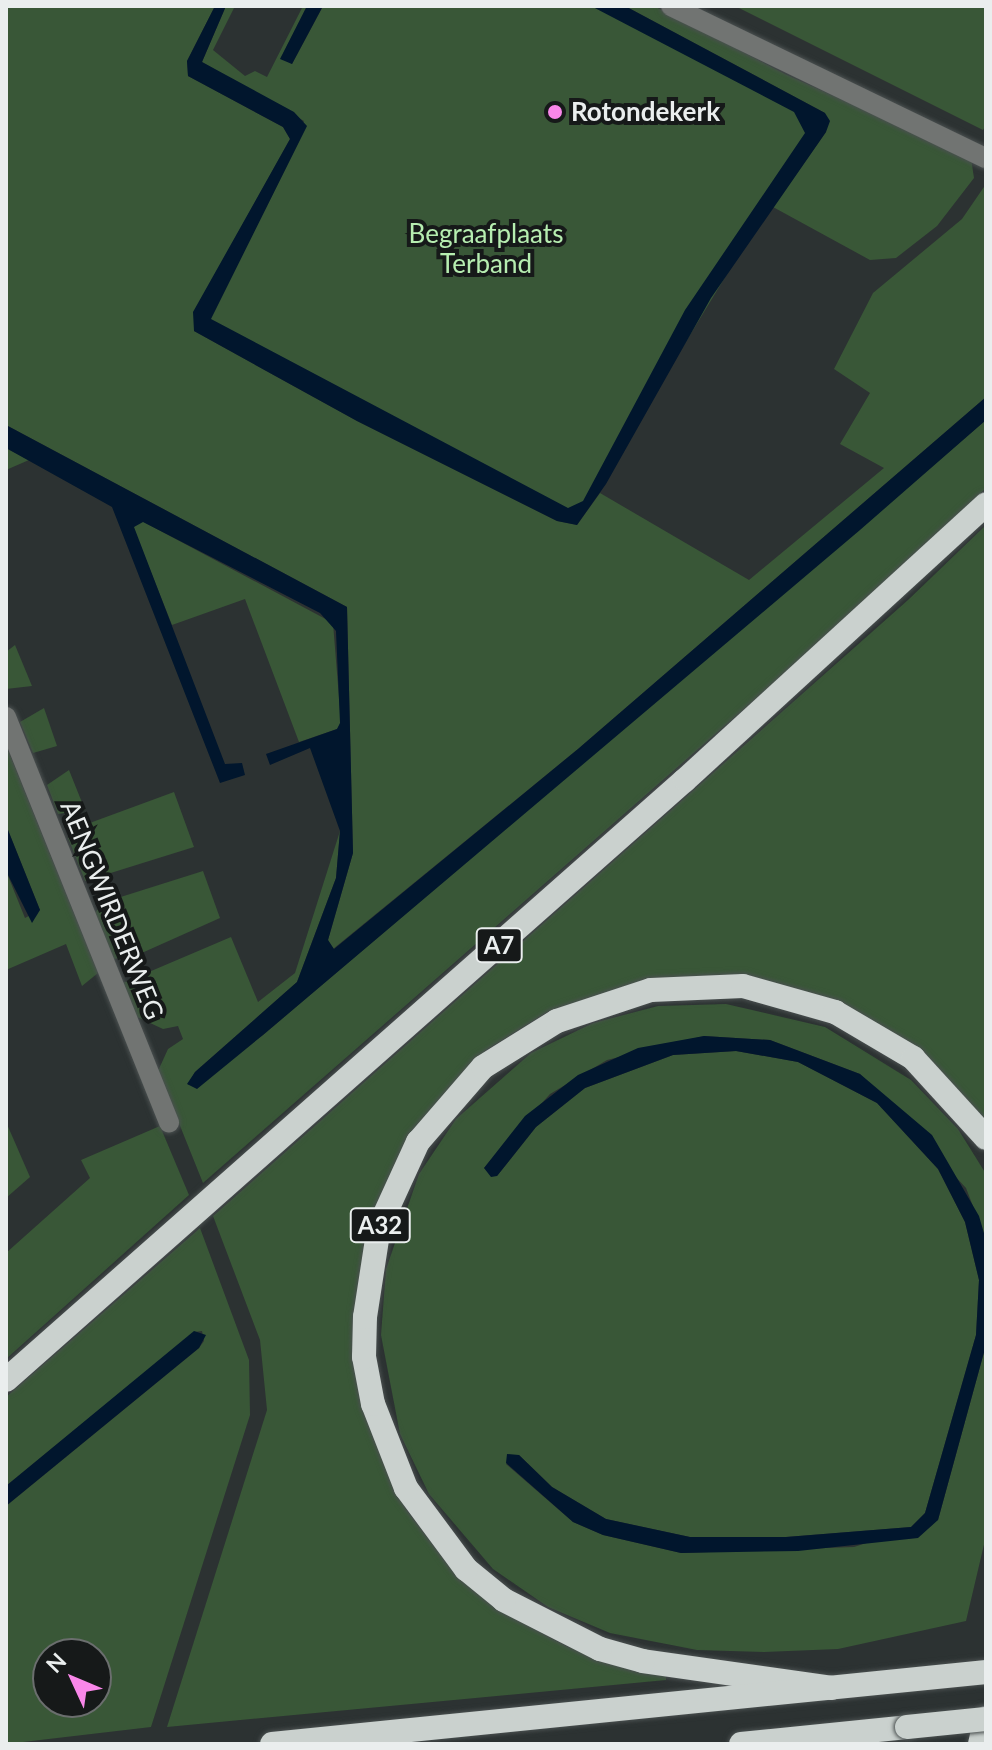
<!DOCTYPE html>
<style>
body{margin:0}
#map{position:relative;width:992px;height:1750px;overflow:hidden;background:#2c3232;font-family:Lato,sans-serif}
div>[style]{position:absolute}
.green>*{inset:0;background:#395737}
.water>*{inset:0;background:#01162d}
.roads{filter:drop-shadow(0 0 2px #4a5050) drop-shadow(0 0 2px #4a5050)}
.minor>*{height:20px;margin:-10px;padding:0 10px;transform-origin:10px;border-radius:10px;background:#717472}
.highway>*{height:24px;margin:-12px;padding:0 12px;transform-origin:12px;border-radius:12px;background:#cad1ce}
.bridges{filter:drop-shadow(0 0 2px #4a5050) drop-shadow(0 0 2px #4a5050)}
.highway-bridge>*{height:24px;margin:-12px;padding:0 12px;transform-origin:12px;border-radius:12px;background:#cad1ce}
.dots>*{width:22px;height:22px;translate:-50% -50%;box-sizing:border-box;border:4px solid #161919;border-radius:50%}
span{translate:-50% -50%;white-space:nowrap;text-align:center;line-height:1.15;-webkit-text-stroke:8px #161919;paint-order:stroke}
.shield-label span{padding:2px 6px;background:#161919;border:2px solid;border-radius:6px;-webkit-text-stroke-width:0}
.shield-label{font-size:24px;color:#eaeeee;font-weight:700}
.poi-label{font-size:26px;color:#eaeeee;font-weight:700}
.left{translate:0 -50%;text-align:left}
.park-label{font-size:26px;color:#b6edb0}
.street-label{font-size:26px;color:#eaeeee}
.frame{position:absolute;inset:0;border:8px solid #eaeeee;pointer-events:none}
.north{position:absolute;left:32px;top:1638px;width:80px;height:80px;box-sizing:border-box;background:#161919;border:2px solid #6b6e6e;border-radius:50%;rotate:314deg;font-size:22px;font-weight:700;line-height:32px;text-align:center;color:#eaeeee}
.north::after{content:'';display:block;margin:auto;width:28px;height:36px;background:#f987e9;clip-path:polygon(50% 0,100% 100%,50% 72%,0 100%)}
</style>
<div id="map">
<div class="green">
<i style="clip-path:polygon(6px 6px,215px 6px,187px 61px,188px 76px,283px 127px,290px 139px,194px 312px,194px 331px,357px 421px,557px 521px,577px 525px,600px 493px,749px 580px,884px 468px,840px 444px,870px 393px,834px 369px,873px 293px,962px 219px,986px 184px,986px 397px,578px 749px,333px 949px,328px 940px,353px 853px,347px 607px,6px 425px)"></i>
<i style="clip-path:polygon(226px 6px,235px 6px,213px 50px,245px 76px,255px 71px,267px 77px,303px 6px,307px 6px,281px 58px,292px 64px,323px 6px,608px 6px,821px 119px,596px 490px,571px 518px,198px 324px,304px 121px,202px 62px)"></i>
<i style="clip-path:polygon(625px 6px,654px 6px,785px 74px,971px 158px,974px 178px,937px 226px,896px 258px,870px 260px,773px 207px,826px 132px,825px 113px)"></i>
<i style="clip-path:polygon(735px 6px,986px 6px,986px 125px,983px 130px)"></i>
<i style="clip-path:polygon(986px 420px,986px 488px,890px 581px,203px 1183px,158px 1071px,168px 1049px,183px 1039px,178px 1026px,163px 1029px,135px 1016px,123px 983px,231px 937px,258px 1002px,295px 973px,340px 831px,336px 878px,297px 982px,195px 1072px,188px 1085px,263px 1035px)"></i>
<i style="clip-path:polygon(6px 448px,29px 460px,6px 470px)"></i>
<i style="clip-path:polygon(142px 521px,333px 623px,341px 723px,337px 729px,299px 742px,245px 599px,172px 625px,133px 527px)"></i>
<i style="clip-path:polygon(986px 525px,986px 1120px,929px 1058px,835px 1001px,728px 976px,654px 979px,549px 1011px,486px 1050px,413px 1130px,367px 1229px,353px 1336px,363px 1408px,405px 1508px,449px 1566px,504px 1613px,568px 1647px,666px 1675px,666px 1680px,167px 1727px,267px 1410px,260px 1340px,213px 1216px,908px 600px)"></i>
<i style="clip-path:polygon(15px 645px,32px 686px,6px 689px,6px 652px)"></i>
<i style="clip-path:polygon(44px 708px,57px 746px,33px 753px,20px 722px)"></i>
<i style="clip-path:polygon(6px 745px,98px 973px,82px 986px,66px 944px,6px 970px,6px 871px,25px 918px,40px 910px,6px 825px)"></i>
<i style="clip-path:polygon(69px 770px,85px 810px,58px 814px,47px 785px)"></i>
<i style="clip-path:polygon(174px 792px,194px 847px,85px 881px,68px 838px,87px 824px)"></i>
<i style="clip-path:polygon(203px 871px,220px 918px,135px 956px,113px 959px,95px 912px,108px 901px)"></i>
<i style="clip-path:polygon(726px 1004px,825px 1027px,911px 1080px,958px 1129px,986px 1174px,986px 1240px,966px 1188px,860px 1074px,770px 1040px,704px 1036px,607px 1060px,550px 1094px,484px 1168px,497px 1176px,536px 1127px,585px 1088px,673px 1055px,736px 1051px,798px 1062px,877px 1103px,938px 1169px,965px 1222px,979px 1280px,976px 1335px,925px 1513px,911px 1527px,786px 1537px,690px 1537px,606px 1519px,552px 1487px,519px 1455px,506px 1464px,573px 1522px,603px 1535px,681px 1553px,854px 1547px,938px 1520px,986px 1345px,986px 1536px,966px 1621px,838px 1649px,764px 1652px,697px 1650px,610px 1633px,548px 1607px,493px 1569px,429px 1494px,400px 1434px,381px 1335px,386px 1269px,419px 1174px,456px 1119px,531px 1053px,593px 1023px,658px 1006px)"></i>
<i style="clip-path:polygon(6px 1122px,30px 1177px,6px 1198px)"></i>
<i style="clip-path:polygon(160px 1126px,189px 1195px,6px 1359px,6px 1253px,90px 1178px,81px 1160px)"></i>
<i style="clip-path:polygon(evenodd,200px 1228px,249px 1360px,250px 1415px,151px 1727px,6px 1744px,6px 1506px,199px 1348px,204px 1341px,202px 1331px,194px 1332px,6px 1486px,6px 1397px,200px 1228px,48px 1654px,96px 1654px,96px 1702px,48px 1702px,48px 1654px)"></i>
</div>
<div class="water">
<i style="clip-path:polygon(215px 6px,226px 6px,202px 62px,294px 112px,307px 126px,211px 319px,568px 508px,583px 501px,685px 310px,805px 133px,794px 112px,591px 6px,625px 6px,825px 113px,830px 121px,826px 132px,711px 298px,606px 484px,577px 525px,557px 521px,357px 421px,194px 331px,193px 312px,290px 139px,283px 127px,188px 76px,187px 61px)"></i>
<i style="clip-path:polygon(307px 6px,323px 6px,292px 64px,280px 59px)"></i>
<i style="clip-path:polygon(986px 397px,986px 420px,860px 530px,263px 1035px,197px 1089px,187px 1084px,195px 1072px,297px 982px,336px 878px,340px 831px,310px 748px,270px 765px,266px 754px,337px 729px,340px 723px,336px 631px,320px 613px,143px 522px,134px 527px,225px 764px,242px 763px,245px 775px,220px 783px,112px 507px,6px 448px,6px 425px,347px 607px,353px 853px,328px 940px,334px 949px,578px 749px)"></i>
<i style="clip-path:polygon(6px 825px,40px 910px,32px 923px,6px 871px)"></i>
<i style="clip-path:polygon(704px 1036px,770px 1040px,860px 1074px,932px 1135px,979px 1216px,986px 1240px,986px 1345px,938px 1520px,918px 1538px,798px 1551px,681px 1553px,603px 1535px,573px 1522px,506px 1463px,507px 1454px,519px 1455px,552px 1487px,606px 1519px,690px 1537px,786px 1537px,911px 1527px,925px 1513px,976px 1335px,979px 1280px,965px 1222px,938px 1169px,877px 1103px,798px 1062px,736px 1051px,673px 1055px,585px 1088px,536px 1127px,497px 1176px,491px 1177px,484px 1168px,525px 1116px,578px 1075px,638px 1048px)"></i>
<i style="clip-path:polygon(194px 1331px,206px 1335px,199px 1348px,6px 1506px,6px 1486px)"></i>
</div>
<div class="roads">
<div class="minor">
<i style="left:671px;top:6px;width:350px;rotate:25.8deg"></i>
<i style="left:6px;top:717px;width:437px;rotate:68.1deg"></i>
</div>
<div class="highway">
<i style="left:6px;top:1380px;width:906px;rotate:-41.47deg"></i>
<i style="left:685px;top:780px;width:408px;rotate:-42.5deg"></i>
<i style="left:832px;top:1688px;width:191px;rotate:-171.9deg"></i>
<i style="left:643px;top:1661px;width:45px;rotate:-164.4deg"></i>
<i style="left:600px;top:1649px;width:108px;rotate:-153deg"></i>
<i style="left:504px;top:1600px;width:49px;rotate:-140.8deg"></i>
<i style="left:466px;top:1569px;width:101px;rotate:-126.5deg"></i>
<i style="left:406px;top:1488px;width:90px;rotate:-111.4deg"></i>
<i style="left:373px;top:1404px;width:48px;rotate:-100.8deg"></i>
<i style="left:364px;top:1357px;width:40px;rotate:-88.6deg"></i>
<i style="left:365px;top:1317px;width:91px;rotate:-81.2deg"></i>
<i style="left:379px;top:1227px;width:94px;rotate:-65.4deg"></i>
<i style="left:418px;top:1142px;width:99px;rotate:-49.1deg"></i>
<i style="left:483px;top:1067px;width:87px;rotate:-31.9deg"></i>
<i style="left:557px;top:1021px;width:99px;rotate:-18.3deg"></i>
<i style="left:651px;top:990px;width:92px;rotate:-2.5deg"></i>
<i style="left:743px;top:986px;width:96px;rotate:15.8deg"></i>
<i style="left:835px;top:1012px;width:91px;rotate:30.5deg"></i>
<i style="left:913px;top:1058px;width:108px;rotate:47.6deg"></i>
<i style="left:272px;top:1744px;width:718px;rotate:-5.76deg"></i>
<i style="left:741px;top:1744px;width:167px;rotate:-5.8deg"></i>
<i style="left:980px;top:1744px;width:27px;rotate:-77deg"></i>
</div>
</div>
<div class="bridges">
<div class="highway-bridge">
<i style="left:907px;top:1727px;width:79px;rotate:-5.8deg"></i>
</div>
</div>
<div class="dots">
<i style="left:555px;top:112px;background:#f987e9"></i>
</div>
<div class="shield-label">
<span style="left:499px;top:945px">A7</span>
<span style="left:380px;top:1225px">A32</span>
</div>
<div class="poi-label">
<span class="left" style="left:571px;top:112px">Rotondekerk</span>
</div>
<div class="park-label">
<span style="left:486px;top:249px">Begraafplaats<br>Terband</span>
</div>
<div class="street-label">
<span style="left:112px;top:910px;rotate:68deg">AENGWIRDERWEG</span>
</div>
<div class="frame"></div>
<div class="north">N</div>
</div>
